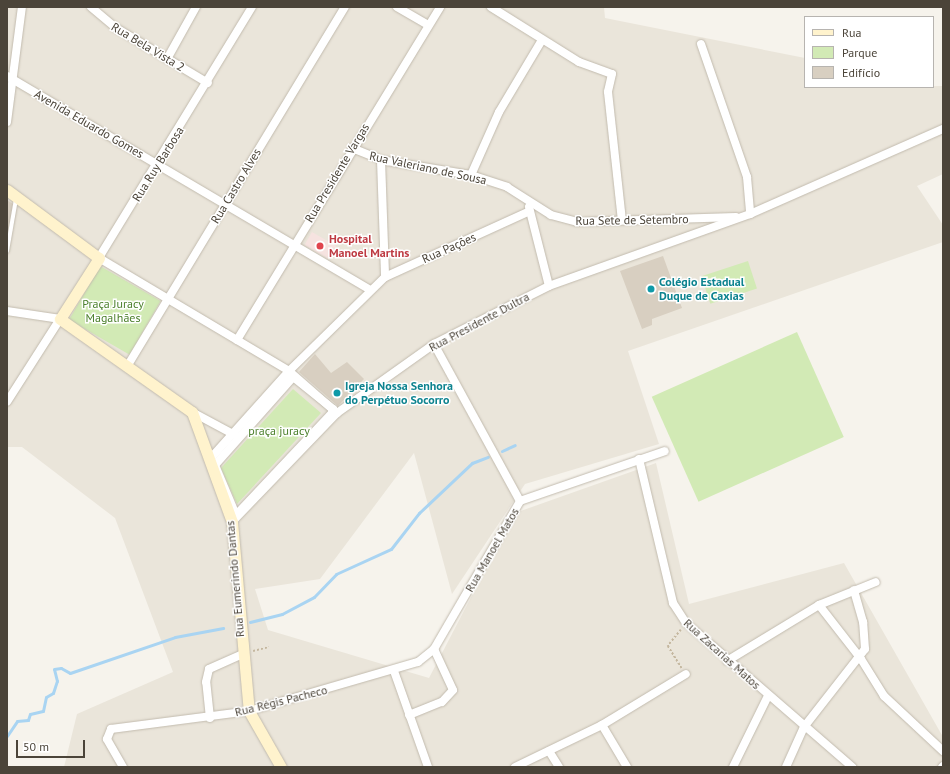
<!DOCTYPE html>
<meta charset="utf-8">
<style>
body{margin:0}
#map{position:relative;width:950px;height:774px;overflow:hidden;background:#f6f3ec;font-family:"PT Sans",sans-serif}
div>[style]{position:absolute}
.residential>*{inset:0;background:#eae5da}
.medical>*{inset:0;background:#f6e3e0;transform-origin:0 0}
.green>*{inset:0;background:#d2eab5;transform-origin:0 0}
.stream>*{height:3px;margin:-1.5px;padding:0 1.5px;transform-origin:1.5px;border-radius:1.5px;background:#a9d4f2}
.building>*{inset:0;background:#d8cfc1}
.path>*{height:1.5px;margin-top:-0.75px;transform-origin:0;background:repeating-linear-gradient(90deg,#c4b79f 0 2px,transparent 0 4px)}
.roads{filter:drop-shadow(0 0 1px #c2bbae) drop-shadow(0 0 1px #c2bbae)}
.lane>*{height:4px;margin:-2px;padding:0 2px;transform-origin:2px;border-radius:2px;background:#fff}
.street>*{height:8px;margin:-4px;padding:0 4px;transform-origin:4px;border-radius:4px;background:#fff}
.secondary>*{height:11px;margin:-5.5px;padding:0 5.5px;transform-origin:5.5px;border-radius:5.5px;background:#fff3cd}
.dots>*{width:11px;height:11px;translate:-50% -50%;box-sizing:border-box;border:2px solid #fff;border-radius:50%}
span{translate:-50% -50%;white-space:nowrap;text-align:center;line-height:1.15;-webkit-text-stroke:3px #fff;paint-order:stroke}
.street-label{font-size:12px;color:#4b4439}
.health-label{font-size:12px;color:#be3a42;font-weight:700}
.left{translate:0 -50%;text-align:left}
.culture-label{font-size:12px;color:#0d838f;font-weight:700}
.park-label{font-size:12px;color:#4a7f2a}
.frame{position:absolute;inset:0;border:8px solid #4b4439;pointer-events:none}
.legend{position:absolute;left:804px;top:16px;width:130px;height:72px;box-sizing:border-box;background:#fff;border:1px solid #b7b4b0;margin:0;padding:5px 7px;list-style:none;font-size:12px;color:#4b4439}
.legend li{display:flex;align-items:center;gap:8px;height:20px}
.legend b{width:20px;border:1px solid #b7b4b0}
.scale{position:absolute;left:16px;top:740px;width:69px;height:18px;box-sizing:border-box;border:2px solid #4b4439;border-top:0;padding-left:5px;font-size:12px;line-height:14px;white-space:nowrap;color:#4b4439;-webkit-text-stroke:3px #fff;paint-order:stroke}
</style>
<div id="map">
<div class="residential">
<i style="clip-path:polygon(7px 7px,604px 7px,605px 18px,805px 58px,805px 87px,943px 86px,943px 174px,917px 186px,943px 225px,943px 242px,628px 351px,659px 444px,525px 484px,452px 594px,414px 453px,320px 579px,255px 589px,268px 630px,429px 678px,515px 513px,656px 463px,689px 604px,844px 563px,943px 737px,943px 767px,64px 767px,77px 714px,173px 672px,115px 518px,22px 447px,7px 447px)"></i>
</div>
<div class="medical">
<i style="left:312px;top:232px;width:28px;height:15px;rotate:30deg"></i>
</div>
<div class="green">
<i style="left:748px;top:261px;width:29px;height:49px;rotate:72deg"></i>
<i style="left:100px;top:266px;width:70px;height:62px;rotate:30deg"></i>
<i style="left:797px;top:332px;width:115px;height:159px;rotate:66deg"></i>
<i style="clip-path:polygon(293px 389px,321px 413px,237px 504px,221px 468px)"></i>
</div>
<div class="stream">
<i style="left:502px;top:451px;width:14px;rotate:-25deg"></i>
<i style="left:250px;top:622px;width:33px;rotate:-14deg"></i>
<i style="left:282px;top:614px;width:36px;rotate:-28deg"></i>
<i style="left:314px;top:597px;width:32px;rotate:-46deg"></i>
<i style="left:336px;top:574px;width:60px;rotate:-24.4deg"></i>
<i style="left:391px;top:549px;width:46px;rotate:-52.1deg"></i>
<i style="left:419px;top:513px;width:73px;rotate:-43.3deg"></i>
<i style="left:472px;top:463px;width:17px;rotate:-21deg"></i>
<i style="left:7px;top:736px;width:18px;rotate:-56deg"></i>
<i style="left:17px;top:721px;width:11px;rotate:-5deg"></i>
<i style="left:28px;top:720px;width:6px;rotate:-72deg"></i>
<i style="left:30px;top:714px;width:13px;rotate:-13deg"></i>
<i style="left:43px;top:711px;width:14px;rotate:-78deg"></i>
<i style="left:46px;top:697px;width:8px;rotate:-30deg"></i>
<i style="left:53px;top:693px;width:13px;rotate:-72deg"></i>
<i style="left:57px;top:681px;width:12px;rotate:-104deg"></i>
<i style="left:54px;top:669px;width:7px;rotate:-8deg"></i>
<i style="left:61px;top:668px;width:10px;rotate:29deg"></i>
<i style="left:70px;top:673px;width:111px;rotate:-18.9deg"></i>
<i style="left:175px;top:637px;width:49px;rotate:-10.6deg"></i>
</div>
<div class="building">
<i style="clip-path:polygon(7px 200px,13px 204px,8px 233px,7px 233px)"></i>
<i style="clip-path:polygon(663px 256px,682px 308px,652px 319px,652px 325px,642px 329px,620px 271px)"></i>
<i style="clip-path:polygon(315px 354px,331px 373px,347px 362px,364px 379px,338px 406px,299px 372px)"></i>
</div>
<div class="path">
<i style="left:681px;top:630px;width:21px;rotate:129deg"></i>
<i style="left:668px;top:646px;width:26px;rotate:58deg"></i>
<i style="left:253px;top:651px;width:16px;rotate:-14deg"></i>
</div>
<div class="roads">
<div class="lane">
<i style="left:7px;top:251px;width:53px;rotate:-80.2deg"></i>
</div>
<div class="street">
<i style="left:91px;top:7px;width:33px;rotate:40deg"></i>
<i style="left:116px;top:28px;width:107px;rotate:30.9deg"></i>
<i style="left:252px;top:7px;width:294px;rotate:121.4deg"></i>
<i style="left:99px;top:258px;width:221px;rotate:30.7deg"></i>
<i style="left:289px;top:371px;width:64px;rotate:41.2deg"></i>
<i style="left:397px;top:7px;width:36px;rotate:30deg"></i>
<i style="left:491px;top:7px;width:104px;rotate:32deg"></i>
<i style="left:579px;top:62px;width:35px;rotate:20deg"></i>
<i style="left:612px;top:74px;width:18px;rotate:103deg"></i>
<i style="left:608px;top:92px;width:129px;rotate:83.8deg"></i>
<i style="left:701px;top:44px;width:141px;rotate:70.9deg"></i>
<i style="left:747px;top:177px;width:37px;rotate:85deg"></i>
<i style="left:167px;top:59px;width:60px;rotate:-60.9deg"></i>
<i style="left:7px;top:76px;width:421px;rotate:30.5deg"></i>
<i style="left:7px;top:122px;width:116px;rotate:-82.6deg"></i>
<i style="left:352px;top:148px;width:31px;rotate:22deg"></i>
<i style="left:381px;top:160px;width:91px;rotate:9.5deg"></i>
<i style="left:471px;top:175px;width:38px;rotate:18deg"></i>
<i style="left:507px;top:187px;width:52px;rotate:32.5deg"></i>
<i style="left:551px;top:215px;width:27px;rotate:15deg"></i>
<i style="left:577px;top:222px;width:159px;rotate:-1.8deg"></i>
<i style="left:381px;top:160px;width:117px;rotate:88deg"></i>
<i style="left:471px;top:175px;width:69px;rotate:-66deg"></i>
<i style="left:499px;top:112px;width:84px;rotate:-59.2deg"></i>
<i style="left:529px;top:207px;width:81px;rotate:75.8deg"></i>
<i style="left:7px;top:311px;width:54px;rotate:8.6deg"></i>
<i style="left:60px;top:319px;width:98px;rotate:122.6deg"></i>
<i style="left:237px;top:340px;width:390px;rotate:-58.6deg"></i>
<i style="left:434px;top:344px;width:179px;rotate:61.3deg"></i>
<i style="left:128px;top:365px;width:419px;rotate:-58.8deg"></i>
<i style="left:293px;top:377px;width:51px;rotate:38.7deg"></i>
<i style="left:333px;top:409px;width:4px;rotate:104deg"></i>
<i style="left:332px;top:413px;width:140px;rotate:133.3deg"></i>
<i style="left:236px;top:515px;width:54px;rotate:-112.8deg"></i>
<i style="left:215px;top:465px;width:118px;rotate:-48.4deg"></i>
<i style="left:192px;top:412px;width:47px;rotate:28.2deg"></i>
<i style="left:210px;top:459px;width:118px;rotate:-48.1deg"></i>
<i style="left:289px;top:371px;width:134px;rotate:-44.4deg"></i>
<i style="left:385px;top:277px;width:159px;rotate:-24.5deg"></i>
<i style="left:639px;top:459px;width:148px;rotate:76.7deg"></i>
<i style="left:673px;top:603px;width:24px;rotate:57deg"></i>
<i style="left:686px;top:623px;width:220px;rotate:40.9deg"></i>
<i style="left:232px;top:522px;width:151px;rotate:-46.1deg"></i>
<i style="left:337px;top:413px;width:119px;rotate:-35.4deg"></i>
<i style="left:434px;top:344px;width:129px;rotate:-26.8deg"></i>
<i style="left:549px;top:286px;width:214px;rotate:-19.7deg"></i>
<i style="left:750px;top:214px;width:211px;rotate:-23.8deg"></i>
<i style="left:819px;top:605px;width:68px;rotate:52.1deg"></i>
<i style="left:861px;top:659px;width:44px;rotate:58.1deg"></i>
<i style="left:884px;top:696px;width:81px;rotate:43deg"></i>
<i style="left:727px;top:661px;width:108px;rotate:-31.3deg"></i>
<i style="left:819px;top:605px;width:61px;rotate:-22deg"></i>
<i style="left:394px;top:671px;width:102px;rotate:70.5deg"></i>
<i style="left:409px;top:715px;width:35px;rotate:-22deg"></i>
<i style="left:442px;top:702px;width:16px;rotate:-47deg"></i>
<i style="left:453px;top:690px;width:45px;rotate:-114.9deg"></i>
<i style="left:210px;top:718px;width:36px;rotate:-96deg"></i>
<i style="left:206px;top:682px;width:13px;rotate:-77deg"></i>
<i style="left:209px;top:669px;width:36px;rotate:-24deg"></i>
<i style="left:602px;top:725px;width:49px;rotate:59.2deg"></i>
<i style="left:549px;top:751px;width:19px;rotate:58deg"></i>
<i style="left:123px;top:767px;width:32px;rotate:-120deg"></i>
<i style="left:107px;top:739px;width:11px;rotate:-68deg"></i>
<i style="left:111px;top:729px;width:139px;rotate:-7.4deg"></i>
<i style="left:249px;top:711px;width:176px;rotate:-16.2deg"></i>
<i style="left:418px;top:662px;width:21px;rotate:-39deg"></i>
<i style="left:434px;top:649px;width:171px;rotate:-59.8deg"></i>
<i style="left:520px;top:501px;width:153px;rotate:-19deg"></i>
<i style="left:515px;top:767px;width:97px;rotate:-25.8deg"></i>
<i style="left:602px;top:725px;width:98px;rotate:-31.3deg"></i>
<i style="left:733px;top:767px;width:79px;rotate:-63.8deg"></i>
<i style="left:786px;top:767px;width:44px;rotate:-65.8deg"></i>
<i style="left:804px;top:727px;width:99px;rotate:-52deg"></i>
<i style="left:865px;top:649px;width:27px;rotate:-94deg"></i>
<i style="left:863px;top:622px;width:33px;rotate:-106deg"></i>
<i style="left:942px;top:767px;width:1px;rotate:-45deg"></i>
</div>
<div class="secondary">
<i style="left:7px;top:190px;width:114px;rotate:36.5deg"></i>
<i style="left:99px;top:258px;width:72px;rotate:122.6deg"></i>
<i style="left:60px;top:319px;width:161px;rotate:35.2deg"></i>
<i style="left:192px;top:412px;width:117px;rotate:70deg"></i>
<i style="left:232px;top:522px;width:190px;rotate:84.9deg"></i>
<i style="left:249px;top:711px;width:64px;rotate:60.3deg"></i>
</div>
</div>
<div class="dots">
<i style="left:320px;top:246px;background:#e0444e"></i>
<i style="left:651px;top:289px;background:#0f9aa8"></i>
<i style="left:337px;top:393px;background:#0f9aa8"></i>
</div>
<div class="street-label">
<span style="left:148px;top:47px;rotate:31deg">Rua Bela Vista 2</span>
<span style="left:89px;top:124px;rotate:30deg">Avenida Eduardo Gomes</span>
<span style="left:158px;top:164px;rotate:-58deg">Rua Ruy Barbosa</span>
<span style="left:428px;top:168px;rotate:12deg">Rua Valeriano de Sousa</span>
<span style="left:337px;top:173px;rotate:-59deg">Rua Presidente Vargas</span>
<span style="left:236px;top:186px;rotate:-59deg">Rua Castro Alves</span>
<span style="left:632px;top:220px;rotate:-1deg">Rua Sete de Setembro</span>
<span style="left:449px;top:248px;rotate:-24deg">Rua Pações</span>
<span style="left:479px;top:322px;rotate:-28deg">Rua Presidente Dultra</span>
<span style="left:492px;top:550px;rotate:-60deg">Rua Manoel Matos</span>
<span style="left:235px;top:579px;rotate:-95deg">Rua Eumerindo Dantas</span>
<span style="left:722px;top:654px;rotate:42deg">Rua Zacarias Matos</span>
<span style="left:281px;top:701px;rotate:-14deg">Rua Régis Pacheco</span>
</div>
<div class="health-label">
<span class="left" style="left:329px;top:246px">Hospital<br>Manoel Martins</span>
</div>
<div class="culture-label">
<span class="left" style="left:659px;top:289px">Colégio Estadual<br>Duque de Caxias</span>
<span class="left" style="left:345px;top:393px">Igreja Nossa Senhora<br>do Perpétuo Socorro</span>
</div>
<div class="park-label">
<span style="left:113px;top:311px">Praça Juracy<br>Magalhães</span>
<span style="left:279px;top:431px">praça juracy</span>
</div>
<div class="frame"></div>
<ul class="legend">
<li><b style="height:5px;background:#fff3cd"></b>Rua</li>
<li><b style="height:11px;background:#d2eab5"></b>Parque</li>
<li><b style="height:11px;background:#d8cfc1"></b>Edifício</li>
</ul>
<div class="scale">50 m</div>
</div>
